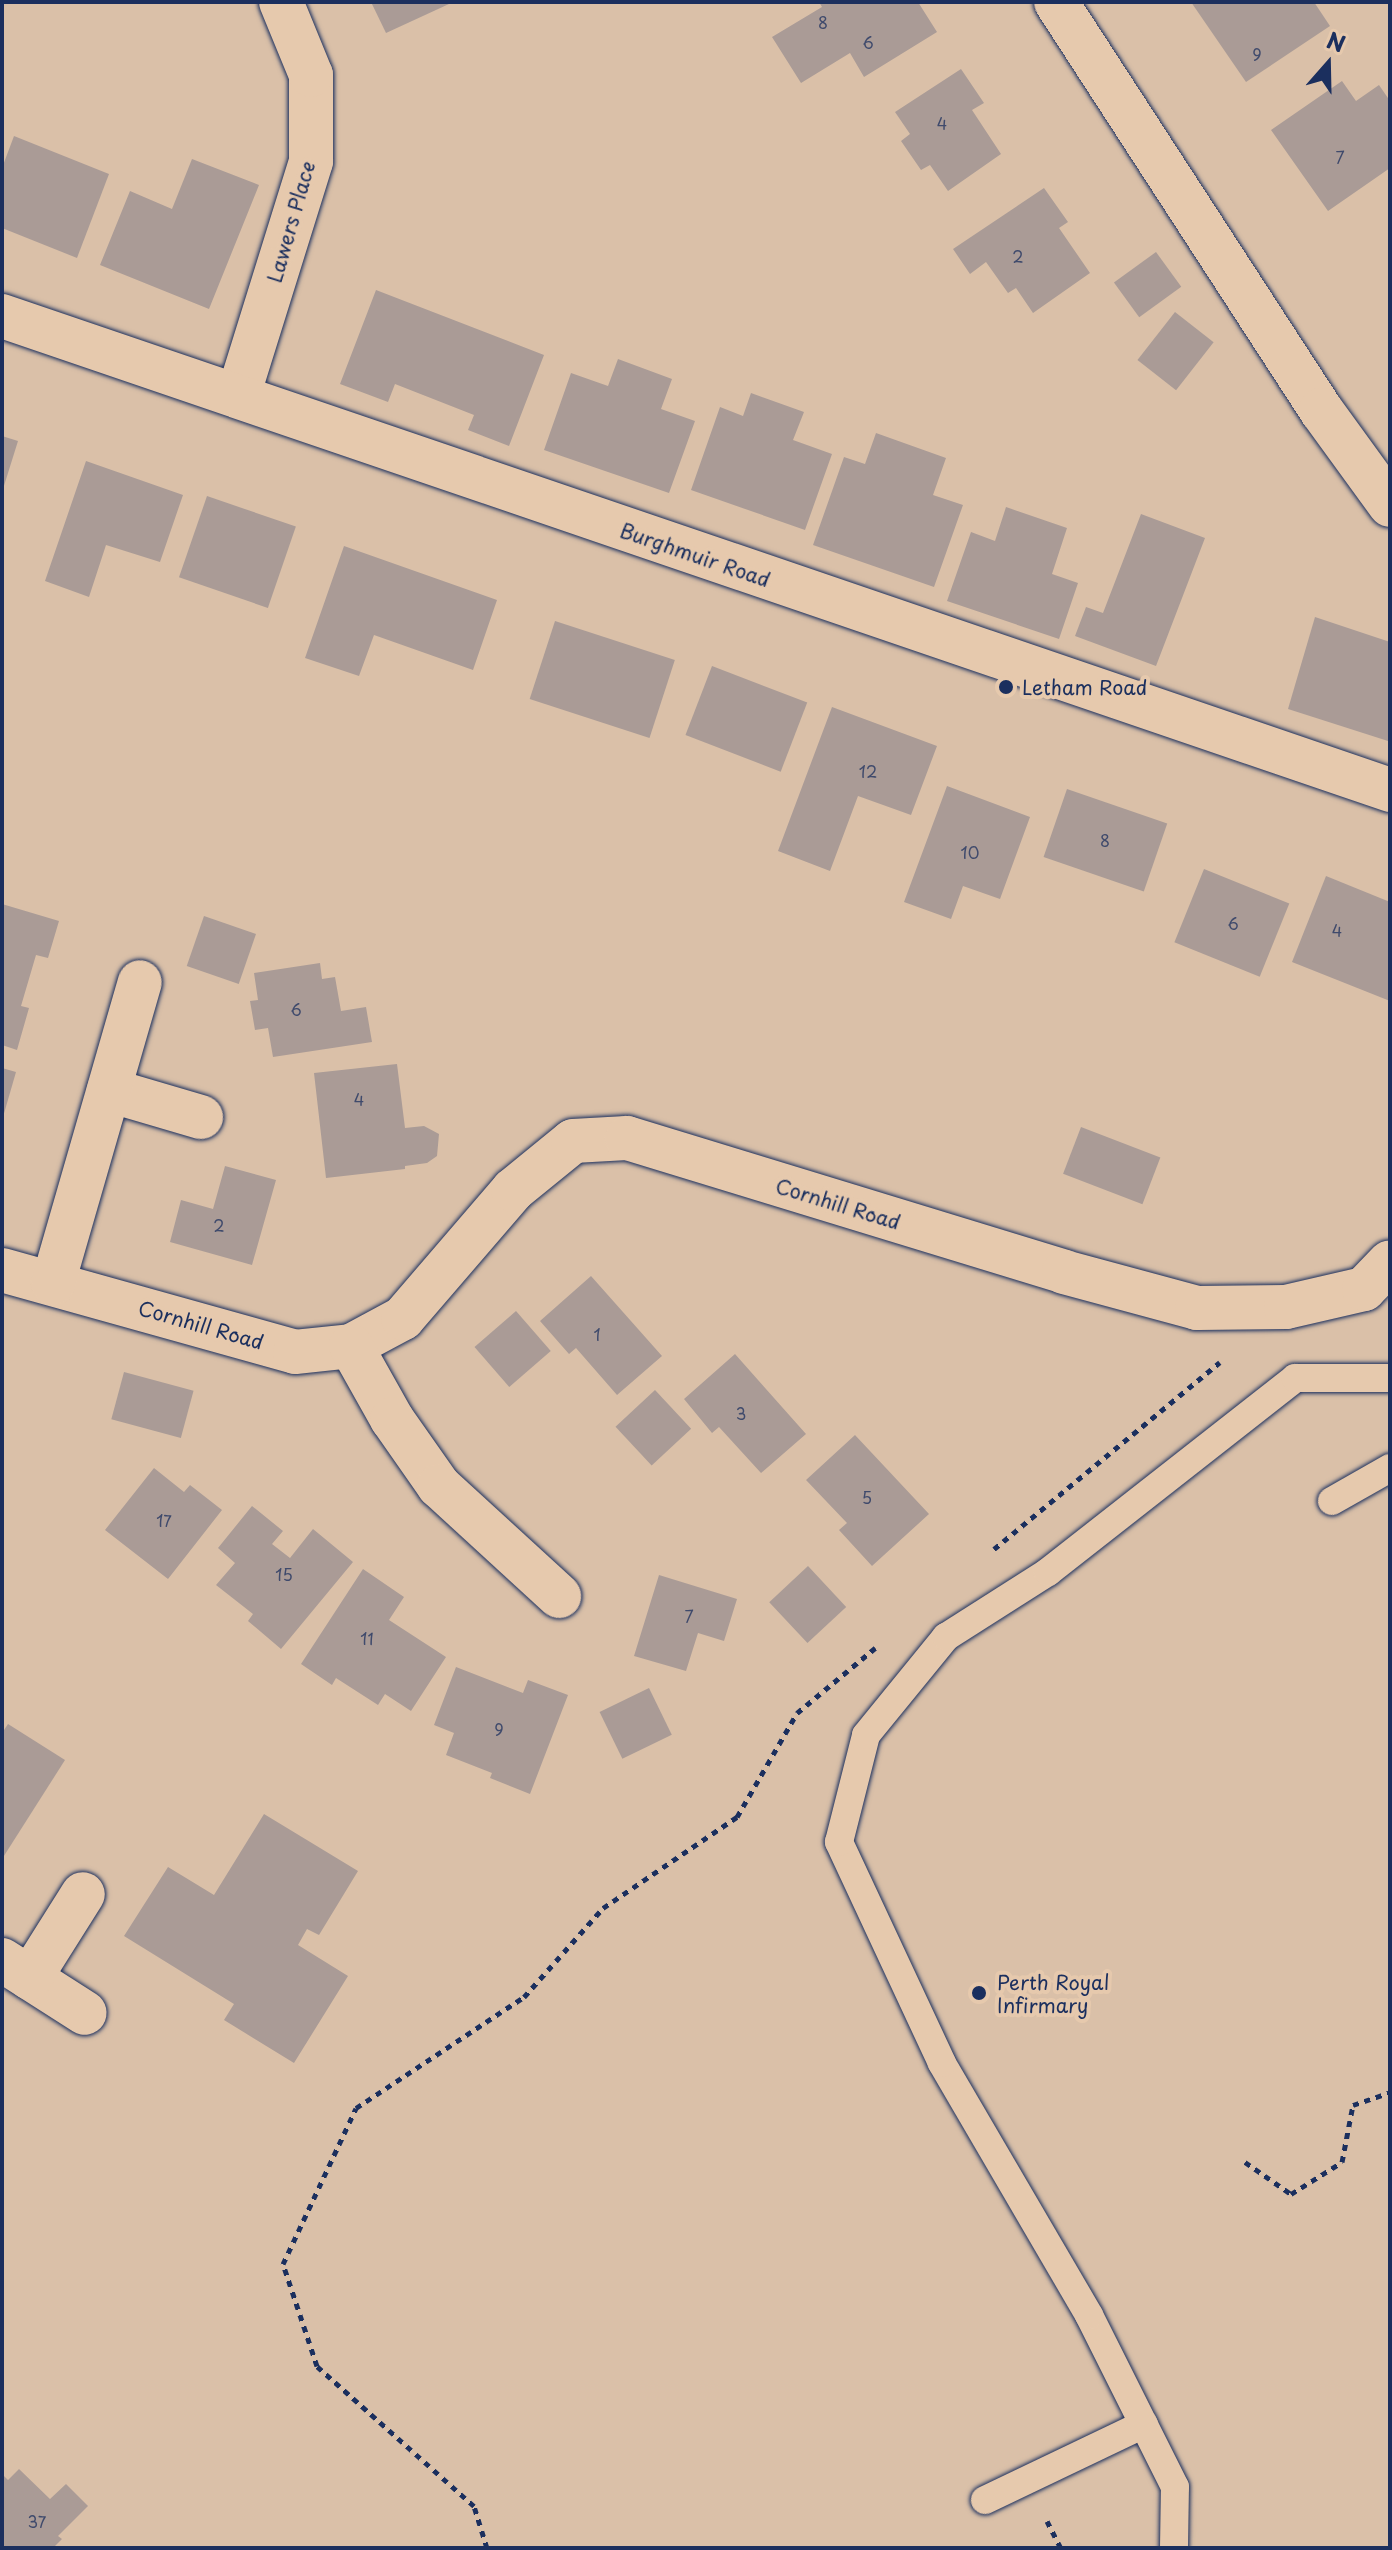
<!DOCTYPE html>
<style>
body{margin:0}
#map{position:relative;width:1392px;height:2550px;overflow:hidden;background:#dac0a8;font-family:"Playpen Sans",sans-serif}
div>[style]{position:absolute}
.building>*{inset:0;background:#aa9b96;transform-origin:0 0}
.path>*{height:5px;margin-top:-2.5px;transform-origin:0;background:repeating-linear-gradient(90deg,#1b2f5e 0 6px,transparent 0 12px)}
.roads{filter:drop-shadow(0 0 2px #1b2f5e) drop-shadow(0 0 2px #1b2f5e)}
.lane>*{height:28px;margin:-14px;padding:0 14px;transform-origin:14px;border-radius:14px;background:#e6c9ad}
.street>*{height:44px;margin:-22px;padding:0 22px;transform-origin:22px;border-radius:22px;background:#e6c9ad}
.secondary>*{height:44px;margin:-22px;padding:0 22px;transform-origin:22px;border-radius:22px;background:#e6c9ad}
.dots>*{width:22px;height:22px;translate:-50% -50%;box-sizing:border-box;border:4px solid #e6c9ad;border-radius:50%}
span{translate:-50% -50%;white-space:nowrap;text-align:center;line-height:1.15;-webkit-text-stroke:8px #e6c9ad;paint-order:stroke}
.number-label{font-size:16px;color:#3f4a6c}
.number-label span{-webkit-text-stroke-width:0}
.street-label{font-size:20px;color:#1b2f5e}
.poi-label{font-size:20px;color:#1b2f5e}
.left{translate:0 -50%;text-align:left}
.frame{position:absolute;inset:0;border:4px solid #1b2f5e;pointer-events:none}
.north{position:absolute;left:1288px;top:24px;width:80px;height:80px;-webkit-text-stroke:6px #e6c9ad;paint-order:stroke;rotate:20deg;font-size:22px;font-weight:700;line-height:32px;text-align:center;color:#1b2f5e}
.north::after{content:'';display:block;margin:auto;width:28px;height:36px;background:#1b2f5e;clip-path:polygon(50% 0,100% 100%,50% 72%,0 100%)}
</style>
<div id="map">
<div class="building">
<i style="clip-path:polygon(371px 2px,448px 2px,449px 4px,386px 33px)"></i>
<i style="clip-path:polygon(819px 2px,918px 2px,937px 32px,864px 77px,850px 53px,801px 83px,772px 37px,822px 7px)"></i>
<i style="clip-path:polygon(1191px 2px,1314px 2px,1330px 26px,1246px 82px)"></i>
<i style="clip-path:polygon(961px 69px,984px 103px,972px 110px,1001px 154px,948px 191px,930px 165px,921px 170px,901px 141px,910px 134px,895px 112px)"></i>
<i style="clip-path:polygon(1342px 81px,1356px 101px,1379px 85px,1390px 101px,1390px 168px,1328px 211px,1271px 130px)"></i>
<i style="clip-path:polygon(14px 136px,109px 174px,77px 258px,2px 228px,2px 168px)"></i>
<i style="clip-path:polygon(192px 159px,259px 185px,209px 309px,100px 265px,130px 191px,172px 209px)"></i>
<i style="clip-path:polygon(1044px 188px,1068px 222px,1059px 228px,1090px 273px,1033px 313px,1016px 288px,1008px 293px,986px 262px,970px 274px,953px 249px)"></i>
<i style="left:1156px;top:252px;width:43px;height:52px;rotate:54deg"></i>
<i style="clip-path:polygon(376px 290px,544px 355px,509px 446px,468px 430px,474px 415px,395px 384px,388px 402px,340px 384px)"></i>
<i style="left:1175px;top:312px;width:49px;height:61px;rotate:38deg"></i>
<i style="clip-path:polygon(618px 359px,672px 379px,661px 409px,695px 421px,669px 493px,544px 450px,571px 373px,608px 386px)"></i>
<i style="clip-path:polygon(751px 393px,804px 412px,793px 440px,832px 454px,805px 530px,691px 490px,720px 407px,743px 416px)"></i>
<i style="clip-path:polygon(876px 433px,946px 458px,933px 495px,963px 505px,934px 587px,813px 545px,844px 457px,865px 464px)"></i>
<i style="clip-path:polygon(2px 436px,18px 441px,3px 489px,2px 489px)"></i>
<i style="clip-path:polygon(86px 461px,183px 495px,160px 562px,106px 545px,89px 597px,45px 581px)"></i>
<i style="left:207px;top:496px;width:94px;height:86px;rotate:19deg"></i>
<i style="clip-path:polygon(1006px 507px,1067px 528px,1052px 574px,1078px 583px,1059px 639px,947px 601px,971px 532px,995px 541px)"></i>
<i style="clip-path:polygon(1141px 514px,1205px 538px,1156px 666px,1075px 636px,1086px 607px,1103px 613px)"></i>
<i style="clip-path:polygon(344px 546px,497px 600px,473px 670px,374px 635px,359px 676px,305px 658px)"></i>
<i style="clip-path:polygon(1315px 617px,1390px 642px,1388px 741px,1288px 709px)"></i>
<i style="left:555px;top:621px;width:126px;height:82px;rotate:18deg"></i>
<i style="left:712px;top:666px;width:102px;height:74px;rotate:21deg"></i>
<i style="clip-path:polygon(832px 707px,937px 746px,911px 815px,858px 796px,830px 871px,778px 851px)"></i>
<i style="clip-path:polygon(947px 786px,1030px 817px,1000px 899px,963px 886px,951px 919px,904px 902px)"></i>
<i style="left:1067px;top:789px;width:106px;height:72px;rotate:19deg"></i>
<i style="left:1204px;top:869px;width:92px;height:79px;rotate:22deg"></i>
<i style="clip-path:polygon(1326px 876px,1390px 902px,1390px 1001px,1292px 962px)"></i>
<i style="clip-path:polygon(2px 904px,59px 921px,48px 958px,36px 955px,21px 1006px,29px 1008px,17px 1050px,2px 1045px)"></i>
<i style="left:204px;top:916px;width:55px;height:53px;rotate:19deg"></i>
<i style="clip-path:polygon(320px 963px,322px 979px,335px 977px,341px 1011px,366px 1007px,372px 1042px,273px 1057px,268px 1028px,255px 1030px,250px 1001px,258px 1000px,254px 973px)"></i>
<i style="clip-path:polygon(397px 1064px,405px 1128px,424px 1126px,439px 1134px,437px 1156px,427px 1163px,405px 1166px,405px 1169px,326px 1178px,314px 1073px)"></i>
<i style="clip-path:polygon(2px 1068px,16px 1072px,3px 1117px,2px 1117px)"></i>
<i style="left:1081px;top:1127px;width:85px;height:50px;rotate:21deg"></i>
<i style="clip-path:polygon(225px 1166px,276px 1180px,252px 1265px,170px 1242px,181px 1200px,213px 1209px)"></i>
<i style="clip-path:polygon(591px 1276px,662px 1356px,617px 1395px,576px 1348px,569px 1354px,540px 1321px)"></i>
<i style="left:516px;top:1311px;width:53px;height:55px;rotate:49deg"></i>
<i style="clip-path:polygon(735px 1354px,806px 1434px,761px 1473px,719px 1427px,712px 1433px,684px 1399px)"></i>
<i style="left:124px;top:1372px;width:72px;height:49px;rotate:15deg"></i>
<i style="left:655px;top:1390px;width:53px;height:54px;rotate:47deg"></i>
<i style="clip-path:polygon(855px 1435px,929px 1514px,872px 1566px,839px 1530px,847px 1523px,806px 1480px)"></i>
<i style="clip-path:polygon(154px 1468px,184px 1492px,190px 1485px,222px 1510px,168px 1579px,105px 1530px)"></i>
<i style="clip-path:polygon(252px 1506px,283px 1531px,272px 1544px,290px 1558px,313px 1529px,353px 1562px,281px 1649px,248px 1621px,253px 1614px,216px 1585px,235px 1563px,218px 1548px)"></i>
<i style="left:808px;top:1566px;width:56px;height:53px;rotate:47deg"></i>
<i style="clip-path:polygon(363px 1569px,404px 1597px,389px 1620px,446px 1657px,411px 1711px,385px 1694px,378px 1705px,336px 1678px,332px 1685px,301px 1664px)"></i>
<i style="clip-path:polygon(659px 1575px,737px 1599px,724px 1641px,698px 1633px,686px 1671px,634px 1656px)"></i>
<i style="clip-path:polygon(456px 1667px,523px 1693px,528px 1680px,568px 1695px,530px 1794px,490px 1778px,492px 1773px,446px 1755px,454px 1733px,434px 1725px)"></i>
<i style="left:649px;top:1688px;width:52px;height:55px;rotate:64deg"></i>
<i style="clip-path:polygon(8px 1724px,65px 1760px,2px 1859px,2px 1733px)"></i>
<i style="clip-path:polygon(264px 1814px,358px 1871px,319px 1935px,307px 1929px,298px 1945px,348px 1976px,294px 2063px,224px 2020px,234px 2004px,124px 1936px,168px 1867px,214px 1895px)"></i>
<i style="clip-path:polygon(19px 2469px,50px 2499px,66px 2484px,88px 2506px,58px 2536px,62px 2539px,53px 2548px,2px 2548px,2px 2474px,8px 2480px)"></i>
</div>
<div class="path">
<i style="left:994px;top:1549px;width:293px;rotate:-39.6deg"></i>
<i style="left:1245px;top:2162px;width:56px;rotate:34.8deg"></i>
<i style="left:1291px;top:2194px;width:60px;rotate:-32.1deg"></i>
<i style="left:1342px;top:2162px;width:58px;rotate:-79.1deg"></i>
<i style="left:1353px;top:2105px;width:39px;rotate:-19deg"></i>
<i style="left:1047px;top:2521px;width:30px;rotate:63deg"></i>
<i style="left:487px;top:2548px;width:44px;rotate:-107.2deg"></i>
<i style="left:474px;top:2506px;width:210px;rotate:-138.3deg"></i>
<i style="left:317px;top:2366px;width:108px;rotate:-108.4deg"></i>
<i style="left:283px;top:2264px;width:172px;rotate:-64.9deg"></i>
<i style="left:356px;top:2108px;width:201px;rotate:-33.5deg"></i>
<i style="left:524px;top:1997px;width:119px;rotate:-48.4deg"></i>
<i style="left:603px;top:1908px;width:162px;rotate:-34.2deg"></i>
<i style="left:737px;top:1817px;width:120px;rotate:-60deg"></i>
<i style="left:797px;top:1713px;width:102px;rotate:-39.8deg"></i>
</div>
<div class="roads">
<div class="lane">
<i style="left:1332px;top:1501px;width:67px;rotate:-29.6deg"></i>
<i style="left:985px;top:2500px;width:176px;rotate:-25.5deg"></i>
<i style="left:1174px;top:2548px;width:61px;rotate:-89.1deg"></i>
<i style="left:1175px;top:2487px;width:192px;rotate:-116.6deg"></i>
<i style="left:1089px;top:2315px;width:292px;rotate:-120.3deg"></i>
<i style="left:942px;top:2063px;width:244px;rotate:-115deg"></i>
<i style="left:839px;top:1842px;width:110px;rotate:-75.8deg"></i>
<i style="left:866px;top:1735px;width:127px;rotate:-50.8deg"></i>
<i style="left:946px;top:1637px;width:121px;rotate:-32.5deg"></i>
<i style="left:1048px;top:1572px;width:314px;rotate:-38.1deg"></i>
<i style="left:1295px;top:1378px;width:95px"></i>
</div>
<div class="street">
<i style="left:238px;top:396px;width:246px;rotate:-72.7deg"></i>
<i style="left:311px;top:161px;width:86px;rotate:-90deg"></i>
<i style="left:311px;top:75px;width:79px;rotate:-112.3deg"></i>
<i style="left:109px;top:1090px;width:96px;rotate:16.4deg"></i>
<i style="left:2px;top:1270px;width:304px;rotate:15.6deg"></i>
<i style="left:295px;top:1352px;width:56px;rotate:-6.1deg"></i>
<i style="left:351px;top:1346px;width:59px;rotate:-28.3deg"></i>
<i style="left:403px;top:1318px;width:169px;rotate:-49.3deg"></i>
<i style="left:513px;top:1190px;width:77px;rotate:-39.2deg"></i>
<i style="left:573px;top:1141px;width:54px;rotate:-3.2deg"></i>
<i style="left:627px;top:1138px;width:457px;rotate:17deg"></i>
<i style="left:1064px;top:1272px;width:138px;rotate:15.1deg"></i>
<i style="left:1197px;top:1308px;width:89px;rotate:-0.6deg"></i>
<i style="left:1286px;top:1307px;width:80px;rotate:-13deg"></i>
<i style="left:1364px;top:1289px;width:37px;rotate:-46deg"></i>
<i style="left:53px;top:1283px;width:313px;rotate:-73.9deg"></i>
<i style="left:351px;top:1346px;width:84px;rotate:60.7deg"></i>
<i style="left:392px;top:1419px;width:82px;rotate:55deg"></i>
<i style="left:439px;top:1486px;width:163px;rotate:42.5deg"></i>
<i style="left:2px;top:1960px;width:98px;rotate:32.6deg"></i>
<i style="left:30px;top:1978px;width:99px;rotate:-57.8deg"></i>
</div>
<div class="secondary">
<i style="left:1056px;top:2px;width:487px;rotate:57deg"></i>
<i style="left:1321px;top:410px;width:117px;rotate:54deg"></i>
<i style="left:2px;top:316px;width:1467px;rotate:18.85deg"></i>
</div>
</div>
<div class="dots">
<i style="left:1006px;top:687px;background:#1b2f5e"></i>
<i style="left:979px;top:1993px;background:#1b2f5e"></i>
</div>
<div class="number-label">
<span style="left:823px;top:22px">8</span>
<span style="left:868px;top:42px">6</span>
<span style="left:1257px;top:54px">9</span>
<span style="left:942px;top:123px">4</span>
<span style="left:1340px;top:157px">7</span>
<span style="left:1018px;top:256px">2</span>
<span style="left:868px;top:771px">12</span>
<span style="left:1105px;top:840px">8</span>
<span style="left:970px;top:852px">10</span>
<span style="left:1233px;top:923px">6</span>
<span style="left:1337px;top:930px">4</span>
<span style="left:296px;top:1009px">6</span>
<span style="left:359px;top:1099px">4</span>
<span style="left:219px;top:1225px">2</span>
<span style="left:597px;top:1334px">1</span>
<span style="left:741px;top:1413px">3</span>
<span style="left:867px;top:1497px">5</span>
<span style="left:164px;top:1520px">17</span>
<span style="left:284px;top:1574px">15</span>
<span style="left:689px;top:1616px">7</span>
<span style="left:367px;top:1638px">11</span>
<span style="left:499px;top:1729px">9</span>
<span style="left:37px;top:2521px">37</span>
</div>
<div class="street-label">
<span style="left:291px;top:222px;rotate:-74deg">Lawers Place</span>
<span style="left:695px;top:555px;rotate:19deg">Burghmuir Road</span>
<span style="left:838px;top:1204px;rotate:17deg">Cornhill Road</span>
<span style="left:201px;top:1325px;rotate:16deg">Cornhill Road</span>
</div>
<div class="poi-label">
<span class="left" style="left:1022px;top:687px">Letham Road</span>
<span class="left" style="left:997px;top:1994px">Perth Royal<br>Infirmary</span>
</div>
<div class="frame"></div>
<div class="north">N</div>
</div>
